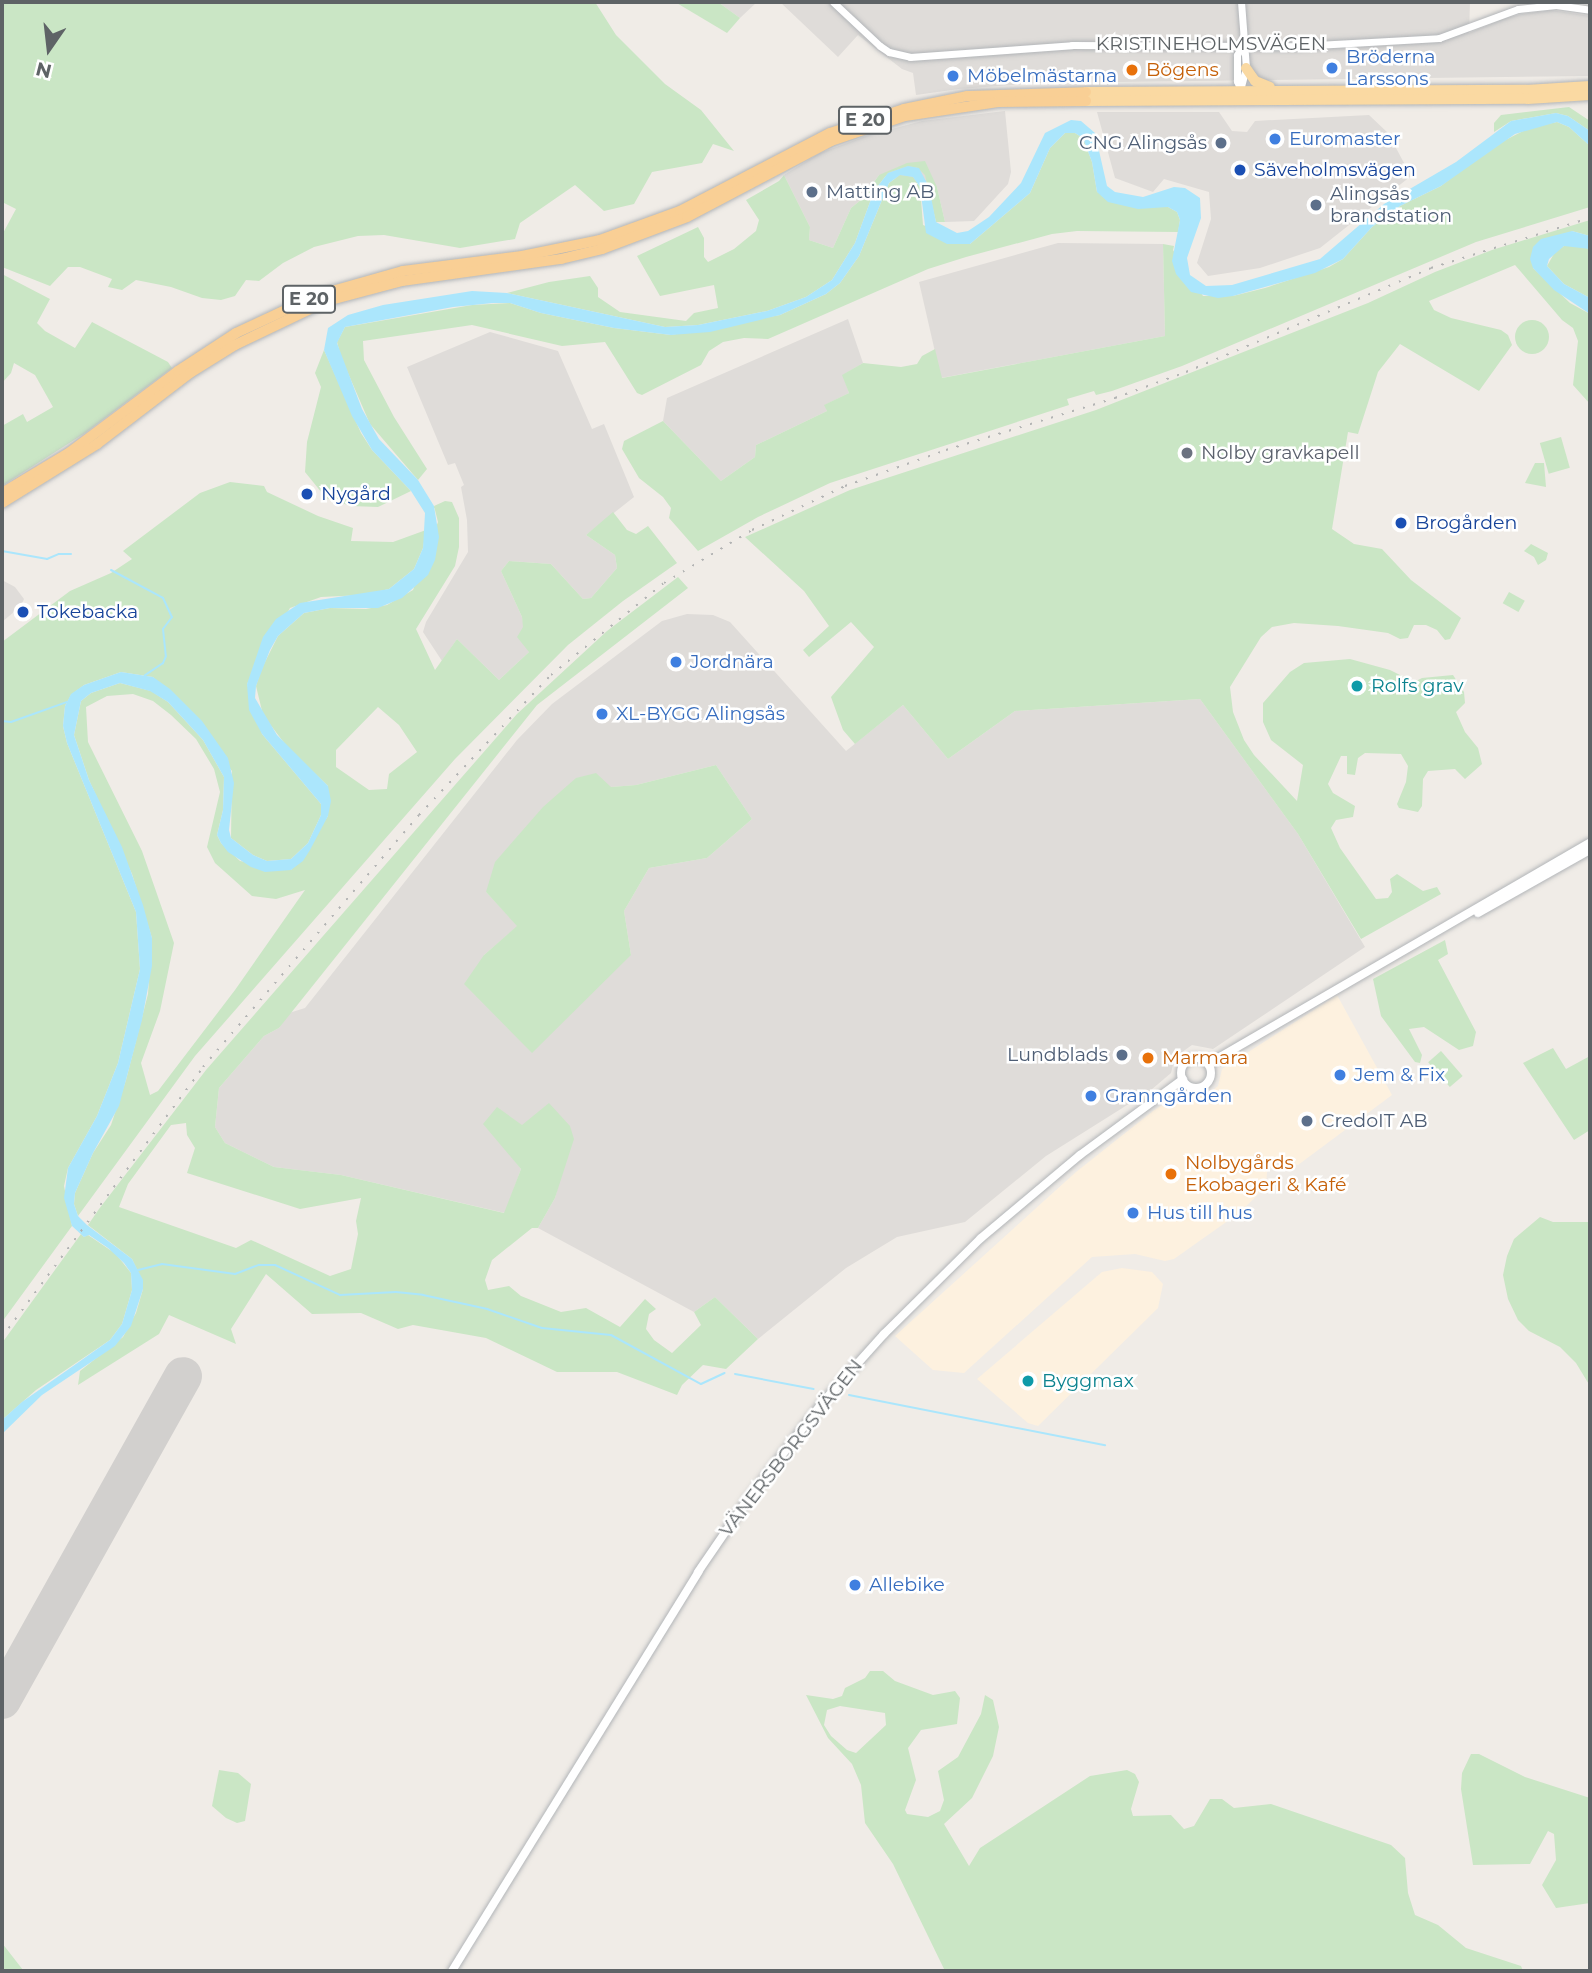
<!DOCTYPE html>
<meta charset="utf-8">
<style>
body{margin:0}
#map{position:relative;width:1592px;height:1973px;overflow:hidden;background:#f0ece7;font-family:Montserrat,sans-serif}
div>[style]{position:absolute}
.commercial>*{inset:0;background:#fdf1df}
.industrial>*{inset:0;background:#dfdcd9}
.green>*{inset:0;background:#cae6c5;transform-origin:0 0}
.round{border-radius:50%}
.water>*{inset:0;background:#abe6fc}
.stream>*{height:2px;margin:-1px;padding:0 1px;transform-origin:1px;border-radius:1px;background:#abe6fc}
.runway>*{height:38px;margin:-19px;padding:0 19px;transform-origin:19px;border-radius:19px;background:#d2d0ce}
.roads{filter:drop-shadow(0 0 2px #b2b5b8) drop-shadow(0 0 2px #b2b5b8)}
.tertiary>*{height:7px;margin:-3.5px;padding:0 3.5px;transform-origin:3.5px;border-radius:3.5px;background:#fff}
.secondary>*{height:8px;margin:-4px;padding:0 4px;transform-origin:4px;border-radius:4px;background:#fff}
.secondary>.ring{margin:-4px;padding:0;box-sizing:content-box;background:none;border:8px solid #fff;border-radius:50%}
.trunk>*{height:10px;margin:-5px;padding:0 5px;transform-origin:5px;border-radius:5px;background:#fad9a2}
.motorway>*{height:10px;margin:-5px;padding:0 5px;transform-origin:5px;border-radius:5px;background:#f9cf95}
.rail>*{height:2px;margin-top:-1px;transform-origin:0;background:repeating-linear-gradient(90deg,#b3b4b4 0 2px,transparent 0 11px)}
.dots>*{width:19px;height:19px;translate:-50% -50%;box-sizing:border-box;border:4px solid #fff;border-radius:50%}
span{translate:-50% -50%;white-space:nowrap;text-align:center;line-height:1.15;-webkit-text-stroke:5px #fff;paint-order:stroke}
.shield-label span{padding:2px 5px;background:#fff;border:2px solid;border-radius:5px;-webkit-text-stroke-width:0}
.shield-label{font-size:18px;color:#5e6366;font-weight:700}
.street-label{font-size:19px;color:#5e6366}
.shop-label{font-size:19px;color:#366cbe}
.left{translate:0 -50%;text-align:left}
.food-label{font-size:19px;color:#c56008}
.service-label{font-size:19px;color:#4e5e75}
.right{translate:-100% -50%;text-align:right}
.transit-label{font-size:19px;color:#164399}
.worship-label{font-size:19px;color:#5b616d}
.culture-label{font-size:19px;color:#0d838f}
.frame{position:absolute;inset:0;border:4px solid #5e6366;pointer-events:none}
.north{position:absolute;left:14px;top:14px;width:70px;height:70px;-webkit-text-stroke:5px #fff;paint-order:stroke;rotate:194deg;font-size:19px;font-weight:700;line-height:28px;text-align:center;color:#5e6366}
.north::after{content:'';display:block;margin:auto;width:24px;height:32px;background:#5e6366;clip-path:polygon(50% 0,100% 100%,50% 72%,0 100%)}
</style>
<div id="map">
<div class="commercial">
<i style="clip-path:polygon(1337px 995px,1392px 1095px,1298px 1165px,1279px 1162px,1267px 1172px,1266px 1187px,1239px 1213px,1174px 1259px,1165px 1261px,1135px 1254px,1092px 1257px,964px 1373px,933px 1370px,895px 1336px,1076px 1172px,1153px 1111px,1185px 1090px,1205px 1096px,1218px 1086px,1222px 1069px)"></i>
<i style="clip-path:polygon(1122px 1268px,1152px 1272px,1163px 1284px,1158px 1308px,1038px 1426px,1028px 1423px,977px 1379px,1102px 1272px)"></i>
</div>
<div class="industrial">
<i style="clip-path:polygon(718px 2px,757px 2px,740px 18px)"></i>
<i style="clip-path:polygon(780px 2px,1470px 2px,1469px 33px,1505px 18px,1522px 14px,1551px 10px,1590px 16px,1590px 76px,1036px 83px,959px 89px,916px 95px,913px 73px,902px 69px,858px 35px,838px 57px)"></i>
<i style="clip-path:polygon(1005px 111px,1011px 172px,1008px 184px,974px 221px,945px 222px,937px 187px,879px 175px,862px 199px,851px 208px,833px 248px,809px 240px,810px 227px,784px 175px,820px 153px,869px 135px,922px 121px)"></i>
<i style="clip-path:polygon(1097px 112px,1219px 112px,1232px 131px,1247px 132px,1255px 121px,1369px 115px,1388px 133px,1411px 176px,1320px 248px,1260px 268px,1208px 276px,1197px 263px,1211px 219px,1209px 192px,1164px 179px,1153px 192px,1115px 178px)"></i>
<i style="clip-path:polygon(1058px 243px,1163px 244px,1165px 336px,941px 378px,919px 282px)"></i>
<i style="clip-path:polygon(848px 319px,863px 363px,843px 375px,849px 393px,825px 405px,827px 411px,756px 445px,755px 457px,721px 481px,663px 421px,667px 398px)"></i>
<i style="clip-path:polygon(490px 332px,558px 351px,592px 429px,604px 424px,634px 497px,586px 535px,615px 555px,617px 568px,591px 598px,583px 599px,551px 564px,509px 561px,501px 571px,522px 617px,529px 652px,499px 680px,457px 639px,442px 661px,423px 632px,426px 622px,468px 552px,467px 520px,461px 487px,464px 485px,455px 463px,448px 465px,407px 367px)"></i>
<i style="clip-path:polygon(2px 580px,15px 587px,24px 599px,21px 606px,2px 622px)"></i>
<i style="clip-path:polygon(evenodd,687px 614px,713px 615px,730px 622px,846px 751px,903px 705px,948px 759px,1015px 711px,1200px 699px,1298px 834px,1365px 947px,1213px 1049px,1192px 1045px,1175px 1057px,1171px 1073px,1151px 1090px,1046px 1156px,965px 1222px,897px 1237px,846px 1268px,758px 1339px,715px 1297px,694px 1312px,538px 1228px,555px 1198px,562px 1172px,510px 1154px,521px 1169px,505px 1213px,341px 1175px,274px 1167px,225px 1143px,215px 1127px,219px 1088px,264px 1036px,279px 1028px,289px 1013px,305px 1008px,517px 740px,552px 704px,662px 621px,687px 614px,716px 765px,752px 819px,707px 858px,649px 868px,624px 911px,631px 955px,484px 955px,518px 926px,486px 892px,611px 787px,636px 785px,716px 765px)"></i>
</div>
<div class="green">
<i style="clip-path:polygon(2px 2px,595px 2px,616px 35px,665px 84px,701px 110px,734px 151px,713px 144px,702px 163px,652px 172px,634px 204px,604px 211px,575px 185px,520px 223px,515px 239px,460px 248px,384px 235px,358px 236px,314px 247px,283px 263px,259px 281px,246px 280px,235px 296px,221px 300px,202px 298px,171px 287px,136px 280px,122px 290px,108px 287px,112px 279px,80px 267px,68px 267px,50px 286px,2px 267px,2px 235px,16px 209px,2px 202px)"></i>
<i style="clip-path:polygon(675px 2px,718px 2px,740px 18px,727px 33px)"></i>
<i style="clip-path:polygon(1569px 107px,1590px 121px,1590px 131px,1568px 116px,1556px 113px,1511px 121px,1494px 132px,1494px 123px,1501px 115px)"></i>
<i style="clip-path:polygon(1557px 122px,1569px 127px,1590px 146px,1590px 207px,1476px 242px,1182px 366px,1112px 391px,1096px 395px,1094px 391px,1067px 399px,1069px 405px,830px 483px,758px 517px,698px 551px,669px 518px,671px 508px,663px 497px,639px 478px,622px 449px,624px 441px,663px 421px,721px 481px,755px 457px,756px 445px,827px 411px,824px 405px,849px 393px,842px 375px,863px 363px,901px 367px,917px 364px,922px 356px,935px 349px,942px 378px,1165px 336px,1163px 244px,1174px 246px,1173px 250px,1203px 296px,1233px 296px,1265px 288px,1329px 267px,1343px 259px,1372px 227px,1400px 206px,1441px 186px,1490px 148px,1529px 128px)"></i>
<i style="clip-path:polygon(1065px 133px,1075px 133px,1083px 138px,1092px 162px,1097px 192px,1154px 207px,1168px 207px,1177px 212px,1180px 220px,1178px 232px,1077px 231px,1052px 234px,966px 257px,928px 269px,768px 339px,744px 338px,723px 342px,709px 351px,701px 365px,642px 395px,637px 393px,605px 342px,562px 346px,472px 325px,363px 341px,364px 360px,394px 417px,427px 469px,418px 480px,370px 424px,341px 357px,337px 342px,345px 327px,472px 305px,510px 303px,541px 313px,614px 328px,671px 335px,780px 315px,826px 294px,840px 283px,859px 256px,889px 183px,900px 175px,913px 177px,920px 187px,923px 225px,970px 244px,1030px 193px,1050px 148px)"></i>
<i style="clip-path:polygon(925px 161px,937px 187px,945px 222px,936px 222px,925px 175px,918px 168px,908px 166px,888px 173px,874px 191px,855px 243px,832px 280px,806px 297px,767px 311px,698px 325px,665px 327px,507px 293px,549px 282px,590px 276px,598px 288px,598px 297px,620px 312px,686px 321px,694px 313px,718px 308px,714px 285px,660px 296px,637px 256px,698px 227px,704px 238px,704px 257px,708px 262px,734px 249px,756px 231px,759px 220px,746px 200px,779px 181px,784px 175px,810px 227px,809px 240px,833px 248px,851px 208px,862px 199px,879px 175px,907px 163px)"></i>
<i style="clip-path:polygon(1590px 220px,1590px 236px,1572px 231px,1533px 268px,1570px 303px,1590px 314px,1590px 404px,1573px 385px,1578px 341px,1573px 328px,1562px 320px,1515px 265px,1429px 301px,1434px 310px,1451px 318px,1501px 330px,1508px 335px,1512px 345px,1479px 391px,1400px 344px,1378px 372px,1358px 434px,1348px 432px,1332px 529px,1354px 544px,1382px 549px,1411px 580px,1461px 618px,1450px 639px,1445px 640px,1437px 630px,1426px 625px,1414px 625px,1408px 638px,1400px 639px,1388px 633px,1338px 626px,1294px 623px,1272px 627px,1261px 637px,1230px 687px,1233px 712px,1244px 740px,1254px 755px,1297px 801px,1303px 765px,1271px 740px,1263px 722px,1263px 703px,1290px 672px,1304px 663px,1350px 659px,1390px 670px,1414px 682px,1422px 678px,1453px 675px,1464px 692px,1465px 703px,1456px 712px,1465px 732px,1478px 748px,1482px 764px,1465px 779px,1455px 769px,1428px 771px,1423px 779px,1422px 806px,1418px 812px,1399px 808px,1397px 804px,1406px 782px,1408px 766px,1401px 754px,1365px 753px,1358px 758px,1355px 775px,1347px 774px,1347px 756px,1341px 756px,1328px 784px,1333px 793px,1355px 806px,1353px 817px,1336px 820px,1331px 828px,1340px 848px,1376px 899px,1388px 898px,1392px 892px,1390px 879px,1397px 874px,1423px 891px,1437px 887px,1441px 894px,1361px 939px,1298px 834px,1200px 699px,1015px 711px,948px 759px,903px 705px,855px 744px,843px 730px,831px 697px,874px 647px,851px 622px,809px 657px,803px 650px,829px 626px,804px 591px,745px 537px,850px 490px,1096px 410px,1368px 303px,1435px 272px,1492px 250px)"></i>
<i style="clip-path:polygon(1576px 245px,1590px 249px,1590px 298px,1564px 284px,1547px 266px,1555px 252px,1564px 246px)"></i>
<i style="clip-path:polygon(2px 274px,50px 299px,37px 323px,45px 331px,75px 348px,92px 322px,168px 362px,172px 368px,85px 433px,2px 486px,2px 426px,23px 414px,27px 422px,53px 407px,35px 375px,14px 363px,11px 373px,2px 383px)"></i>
<i class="round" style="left:1515px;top:320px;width:34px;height:34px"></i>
<i style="clip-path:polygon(324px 350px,361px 433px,372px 450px,411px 491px,378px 507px,351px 506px,326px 498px,305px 472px,307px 442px,321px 387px,315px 373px)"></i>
<i style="left:1561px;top:437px;width:32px;height:22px;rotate:74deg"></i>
<i style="clip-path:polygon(1535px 463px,1544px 463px,1546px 487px,1525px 483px)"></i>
<i style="clip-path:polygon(230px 482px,264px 486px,267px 492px,318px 516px,353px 528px,351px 541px,393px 542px,426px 530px,423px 548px,414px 569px,389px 589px,362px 595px,321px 597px,290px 608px,247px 684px,262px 734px,321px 804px,321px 815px,308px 843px,291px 859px,267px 861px,253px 855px,231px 838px,232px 771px,153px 677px,121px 672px,84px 685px,71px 695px,65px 706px,63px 726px,67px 743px,136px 912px,140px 969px,118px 1063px,97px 1116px,68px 1168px,64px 1186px,72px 1226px,2px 1322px,2px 642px,70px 591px,111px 573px,132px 559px,123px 551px,200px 493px)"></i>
<i style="clip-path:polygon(evenodd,445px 501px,452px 502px,459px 518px,459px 547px,455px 566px,416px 629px,435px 670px,457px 639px,499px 680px,529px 652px,517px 637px,523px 627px,522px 617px,501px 571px,509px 561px,551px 564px,583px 599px,591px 598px,617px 568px,615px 555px,586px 535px,613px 512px,627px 530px,636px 534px,648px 526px,677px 563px,623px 601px,568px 645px,455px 759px,195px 1056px,78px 1216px,74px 1204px,75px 1193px,93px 1153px,111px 1125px,126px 1080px,148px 994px,152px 938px,132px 874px,89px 780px,74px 735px,81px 701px,91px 693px,120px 683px,151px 691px,168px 702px,203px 740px,224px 777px,223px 810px,217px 835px,221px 843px,240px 861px,291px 870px,328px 816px,328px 786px,288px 748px,263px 715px,256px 686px,261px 670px,278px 636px,304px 613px,330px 608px,366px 609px,387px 605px,413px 590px,438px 522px,434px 506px,445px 501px,133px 694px,153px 701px,171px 715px,196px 739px,214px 769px,220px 792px,207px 847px,215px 863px,252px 896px,276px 899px,305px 890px,235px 990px,158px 1091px,150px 1095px,141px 1063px,160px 1011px,174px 943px,142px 851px,88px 742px,86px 707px,107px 696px,133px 694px,445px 501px,378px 707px,399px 725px,417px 752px,389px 774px,387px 789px,369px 790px,336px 767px,336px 750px,378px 707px)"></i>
<i style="clip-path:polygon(1531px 544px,1548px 553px,1546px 560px,1538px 565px,1534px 557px,1524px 551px)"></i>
<i style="clip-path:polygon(evenodd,678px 577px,688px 588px,537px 705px,279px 1028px,264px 1036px,219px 1088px,215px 1127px,225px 1143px,274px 1167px,341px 1175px,504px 1213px,521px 1169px,483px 1124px,497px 1107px,522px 1125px,549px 1103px,570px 1126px,574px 1139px,555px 1198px,538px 1228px,532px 1228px,492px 1260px,485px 1280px,488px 1290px,509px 1286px,521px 1296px,561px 1312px,586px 1308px,620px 1327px,645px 1299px,656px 1309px,649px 1314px,646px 1329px,654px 1340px,672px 1353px,701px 1325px,694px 1312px,715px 1297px,758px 1339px,726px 1369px,703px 1365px,682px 1385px,677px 1395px,617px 1372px,557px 1372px,486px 1338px,413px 1325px,398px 1329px,361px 1313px,312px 1314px,266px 1274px,231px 1329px,236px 1344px,169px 1315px,159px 1334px,78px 1385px,80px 1371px,123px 1337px,136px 1313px,143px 1289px,142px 1280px,132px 1259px,88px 1225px,99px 1209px,206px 1070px,517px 714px,607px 631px,678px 577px,186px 1123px,187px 1135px,195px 1148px,187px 1173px,300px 1209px,361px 1198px,356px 1221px,358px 1234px,351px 1269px,330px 1276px,251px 1240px,236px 1248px,119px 1207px,128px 1184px,171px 1125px,186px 1123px)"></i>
<i style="left:1509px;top:592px;width:18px;height:13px;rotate:29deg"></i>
<i style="clip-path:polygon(716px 765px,752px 819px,707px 858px,649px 868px,624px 911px,631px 955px,532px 1053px,464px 984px,484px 955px,517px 926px,486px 892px,495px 862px,543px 807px,576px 778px,596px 773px,611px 787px,636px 785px)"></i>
<i style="clip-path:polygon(1445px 940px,1448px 954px,1438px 960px,1476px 1032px,1473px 1046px,1459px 1050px,1424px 1027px,1409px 1029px,1422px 1055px,1420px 1063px,1415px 1062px,1381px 1016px,1373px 979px)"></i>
<i style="clip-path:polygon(1553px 1048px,1566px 1069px,1590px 1056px,1590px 1130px,1574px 1140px,1523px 1063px)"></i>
<i style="left:1441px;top:1051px;width:33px;height:17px;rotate:49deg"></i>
<i style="clip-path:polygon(1540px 1217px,1553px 1222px,1590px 1222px,1590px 1386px,1576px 1363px,1560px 1347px,1529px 1331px,1518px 1320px,1508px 1299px,1503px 1275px,1507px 1256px,1514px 1239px)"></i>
<i style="clip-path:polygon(81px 1234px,84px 1237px,88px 1235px,116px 1254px,131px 1273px,132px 1290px,122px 1324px,110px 1340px,36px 1390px,2px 1420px,2px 1343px)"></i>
<i style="clip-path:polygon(evenodd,870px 1671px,883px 1671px,895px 1681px,933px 1695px,955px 1691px,960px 1698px,957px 1724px,921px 1730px,908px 1748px,916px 1780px,905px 1810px,907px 1814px,928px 1817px,940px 1811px,944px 1800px,938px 1771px,958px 1757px,981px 1714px,985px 1695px,993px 1700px,999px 1727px,993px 1756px,972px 1798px,944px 1824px,969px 1866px,980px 1848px,1090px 1776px,1127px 1770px,1135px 1774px,1139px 1782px,1131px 1809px,1133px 1816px,1171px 1815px,1184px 1829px,1194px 1826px,1210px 1799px,1222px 1799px,1234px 1808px,1271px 1804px,1391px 1845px,1405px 1858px,1408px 1893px,1415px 1915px,1438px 1925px,1466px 1948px,1521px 1966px,1523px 1971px,945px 1971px,893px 1864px,865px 1823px,861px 1785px,852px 1764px,828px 1738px,806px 1695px,833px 1699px,842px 1696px,845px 1688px,865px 1678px,870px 1671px,840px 1706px,885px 1713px,886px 1725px,856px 1753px,847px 1750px,831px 1736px,824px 1725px,827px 1710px,840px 1706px)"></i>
<i style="clip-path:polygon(1471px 1754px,1479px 1754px,1525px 1777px,1590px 1798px,1590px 1903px,1556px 1908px,1542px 1885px,1556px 1860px,1554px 1834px,1548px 1831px,1530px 1864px,1473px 1865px,1461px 1789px,1462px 1773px)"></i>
<i style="clip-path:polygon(219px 1770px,238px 1773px,251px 1784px,245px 1821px,237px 1823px,226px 1818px,212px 1806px)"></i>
<i style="clip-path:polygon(2px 1943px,23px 1970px,26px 1971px,2px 1971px)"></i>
</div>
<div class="water">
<i style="clip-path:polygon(1556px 113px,1568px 116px,1590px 131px,1590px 146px,1569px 127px,1557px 122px,1515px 134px,1441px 186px,1400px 206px,1372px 227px,1343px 259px,1315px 273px,1233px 296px,1218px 298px,1191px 292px,1176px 274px,1172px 261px,1180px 220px,1177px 212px,1168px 207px,1138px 209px,1108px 202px,1097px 192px,1092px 162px,1083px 138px,1075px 133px,1065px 133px,1050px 148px,1030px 193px,970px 244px,947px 244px,926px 233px,920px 187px,913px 177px,900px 175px,889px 183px,859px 256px,840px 283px,826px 294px,780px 315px,710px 332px,671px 335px,614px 328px,541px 313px,510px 303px,493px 303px,453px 307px,345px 327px,337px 343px,362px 409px,379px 439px,418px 480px,434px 506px,439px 537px,435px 560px,428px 575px,402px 598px,378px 608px,330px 608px,304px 613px,278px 636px,270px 650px,256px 686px,255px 698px,277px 735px,328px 786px,331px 801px,328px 816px,310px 850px,303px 861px,291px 870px,265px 872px,251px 867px,228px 852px,221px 843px,217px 835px,223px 810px,224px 777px,203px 740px,168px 702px,150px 691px,120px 683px,91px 693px,81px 701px,74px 735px,89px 780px,122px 847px,143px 905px,152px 938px,152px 966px,142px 1020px,119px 1106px,93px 1153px,75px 1193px,74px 1204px,78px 1216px,87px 1225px,132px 1259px,143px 1280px,143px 1289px,131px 1326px,115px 1346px,42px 1395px,2px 1434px,2px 1420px,22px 1402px,110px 1340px,122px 1324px,132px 1290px,131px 1273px,124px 1263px,108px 1248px,89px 1235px,84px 1237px,72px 1226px,64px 1198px,68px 1168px,97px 1116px,118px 1063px,140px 969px,136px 912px,67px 743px,63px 726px,65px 706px,71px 694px,84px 685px,121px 672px,153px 677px,170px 689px,202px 721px,228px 758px,234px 783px,229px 830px,231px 838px,253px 855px,267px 861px,291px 859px,308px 843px,321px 815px,321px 804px,262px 734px,249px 710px,247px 684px,263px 637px,276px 619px,300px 603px,389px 589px,414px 569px,423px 548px,425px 513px,411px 491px,372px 450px,352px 416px,324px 350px,328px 328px,348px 315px,383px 305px,472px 291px,507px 293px,665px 327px,698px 325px,767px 311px,806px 297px,832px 280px,855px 243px,874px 191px,888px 173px,908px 166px,919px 168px,929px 187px,936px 222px,957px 233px,968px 231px,989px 217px,1021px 183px,1045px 133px,1071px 120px,1081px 121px,1095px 133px,1107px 186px,1115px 192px,1143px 197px,1174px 187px,1185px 188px,1200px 198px,1201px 218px,1187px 258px,1190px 275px,1206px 286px,1232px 285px,1320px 259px,1384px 204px,1456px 162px,1511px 121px)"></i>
<i style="clip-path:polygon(1572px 231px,1590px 236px,1590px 249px,1564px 246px,1549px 259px,1547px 266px,1564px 284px,1590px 298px,1590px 314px,1554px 290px,1533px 268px,1530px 259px,1533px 247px,1541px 239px)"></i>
</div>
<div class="stream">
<i style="left:2px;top:551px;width:46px;rotate:10.1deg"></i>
<i style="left:47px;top:559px;width:13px;rotate:-23deg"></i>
<i style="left:59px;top:554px;width:12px"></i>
<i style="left:111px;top:570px;width:59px;rotate:28.3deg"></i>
<i style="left:163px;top:598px;width:21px;rotate:65deg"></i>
<i style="left:172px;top:617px;width:15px;rotate:127deg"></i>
<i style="left:163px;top:629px;width:27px;rotate:84deg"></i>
<i style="left:166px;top:656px;width:8px;rotate:113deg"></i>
<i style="left:163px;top:663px;width:22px;rotate:146deg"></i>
<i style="left:2px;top:721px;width:9px;rotate:6deg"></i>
<i style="left:11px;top:722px;width:59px;rotate:-19.7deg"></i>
<i style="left:138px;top:1270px;width:25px;rotate:-14deg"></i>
<i style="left:162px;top:1264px;width:74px;rotate:7.8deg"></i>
<i style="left:235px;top:1274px;width:26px;rotate:-21deg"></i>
<i style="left:259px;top:1265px;width:16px"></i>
<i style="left:275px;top:1265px;width:72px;rotate:24.8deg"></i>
<i style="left:340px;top:1295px;width:56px;rotate:-3.1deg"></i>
<i style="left:396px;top:1292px;width:27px;rotate:6deg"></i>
<i style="left:423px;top:1295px;width:66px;rotate:12.3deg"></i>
<i style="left:487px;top:1309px;width:58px;rotate:19.1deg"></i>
<i style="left:542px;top:1328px;width:69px;rotate:5.8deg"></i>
<i style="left:611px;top:1335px;width:102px;rotate:28.6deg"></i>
<i style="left:701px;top:1384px;width:26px;rotate:-25deg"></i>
<i style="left:735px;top:1374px;width:80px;rotate:10.8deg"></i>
<i style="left:849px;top:1395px;width:261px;rotate:11.1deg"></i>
</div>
<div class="runway">
<i style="left:2px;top:1700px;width:371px;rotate:-60.8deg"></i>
</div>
<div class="roads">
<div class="tertiary">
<i style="left:833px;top:2px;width:64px;rotate:43.1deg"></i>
<i style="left:880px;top:46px;width:11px;rotate:34deg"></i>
<i style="left:889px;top:52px;width:22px;rotate:13deg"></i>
<i style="left:910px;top:57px;width:162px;rotate:-4.2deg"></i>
<i style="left:1072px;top:45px;width:226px;rotate:0.3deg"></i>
<i style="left:1298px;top:46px;width:141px;rotate:-3.2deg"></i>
<i style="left:1439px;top:38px;width:84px;rotate:-20.2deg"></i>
<i style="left:1518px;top:9px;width:38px;rotate:-6deg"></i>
<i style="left:1556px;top:5px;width:34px;rotate:8deg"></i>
<i style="left:1240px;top:90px;width:23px;rotate:-75deg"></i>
<i style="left:1246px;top:68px;width:66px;rotate:-94.3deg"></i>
<i style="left:1241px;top:91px;width:11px;rotate:-112deg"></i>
<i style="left:1237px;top:81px;width:26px;rotate:-90deg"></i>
<i style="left:1237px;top:55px;width:11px;rotate:-63deg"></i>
</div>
<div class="secondary">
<i style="left:1478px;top:913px;width:129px;rotate:-29.4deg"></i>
<i class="ring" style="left:1181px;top:1058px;width:22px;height:22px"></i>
<i style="left:1208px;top:1064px;width:441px;rotate:-30.1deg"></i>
<i style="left:452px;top:1971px;width:469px;rotate:-58.3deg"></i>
<i style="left:698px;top:1572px;width:88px;rotate:-55.6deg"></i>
<i style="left:748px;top:1499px;width:123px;rotate:-52.3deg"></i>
<i style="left:823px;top:1402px;width:91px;rotate:-48.1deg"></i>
<i style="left:884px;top:1334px;width:136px;rotate:-44.7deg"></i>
<i style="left:981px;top:1238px;width:129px;rotate:-40deg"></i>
<i style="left:1080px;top:1155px;width:128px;rotate:-36.4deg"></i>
</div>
<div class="trunk">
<i style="left:1246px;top:68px;width:16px;rotate:55deg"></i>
<i style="left:1255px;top:81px;width:16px;rotate:22deg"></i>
<i style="left:1086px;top:92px;width:440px;rotate:-0.3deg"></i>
<i style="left:1526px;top:90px;width:64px;rotate:-3.6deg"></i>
<i style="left:1086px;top:101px;width:442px;rotate:-0.3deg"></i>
<i style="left:1528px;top:99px;width:62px;rotate:-3.7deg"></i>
</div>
<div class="motorway">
<i style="left:2px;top:493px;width:79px;rotate:-31.1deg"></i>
<i style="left:70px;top:452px;width:135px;rotate:-36.9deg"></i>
<i style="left:178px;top:371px;width:69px;rotate:-33.2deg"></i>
<i style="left:236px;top:333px;width:90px;rotate:-24.9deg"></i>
<i style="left:318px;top:295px;width:88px;rotate:-15.8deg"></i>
<i style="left:403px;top:271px;width:120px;rotate:-7.2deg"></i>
<i style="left:522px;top:256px;width:80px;rotate:-11.6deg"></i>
<i style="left:600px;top:240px;width:85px;rotate:-19.9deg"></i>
<i style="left:680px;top:211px;width:169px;rotate:-27.5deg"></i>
<i style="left:830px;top:133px;width:78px;rotate:-18deg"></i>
<i style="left:904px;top:109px;width:64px;rotate:-11.7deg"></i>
<i style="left:967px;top:96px;width:119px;rotate:-1.9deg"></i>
<i style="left:2px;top:503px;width:112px;rotate:-31.8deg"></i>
<i style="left:97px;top:444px;width:117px;rotate:-37.4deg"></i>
<i style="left:190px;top:373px;width:53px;rotate:-31.9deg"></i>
<i style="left:235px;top:345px;width:102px;rotate:-25.6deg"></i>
<i style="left:327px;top:301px;width:78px;rotate:-14.9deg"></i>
<i style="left:402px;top:281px;width:161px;rotate:-7.9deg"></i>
<i style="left:561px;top:259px;width:42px;rotate:-13.7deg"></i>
<i style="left:602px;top:249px;width:91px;rotate:-20.6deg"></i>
<i style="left:687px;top:217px;width:163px;rotate:-27.8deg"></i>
<i style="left:831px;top:141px;width:78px;rotate:-18.7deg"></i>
<i style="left:905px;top:116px;width:94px;rotate:-8.6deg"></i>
<i style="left:998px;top:102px;width:88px;rotate:-0.7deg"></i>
</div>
</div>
<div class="rail">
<i style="left:2px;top:1337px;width:337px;rotate:-53.3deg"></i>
<i style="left:203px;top:1067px;width:332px;rotate:-49.4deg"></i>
<i style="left:419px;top:815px;width:192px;rotate:-46.7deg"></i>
<i style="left:551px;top:675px;width:146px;rotate:-39.2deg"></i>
<i style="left:664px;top:583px;width:103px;rotate:-31.1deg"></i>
<i style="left:752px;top:530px;width:103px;rotate:-25.3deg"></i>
<i style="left:845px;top:486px;width:107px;rotate:-19.6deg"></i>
<i style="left:946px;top:450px;width:177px;rotate:-17.1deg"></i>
<i style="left:1115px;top:398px;width:76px;rotate:-20.1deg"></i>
<i style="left:1186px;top:372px;width:266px;rotate:-23deg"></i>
<i style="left:1431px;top:268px;width:167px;rotate:-17.5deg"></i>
</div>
<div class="dots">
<i style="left:1332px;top:68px;background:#3f7fe0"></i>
<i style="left:1132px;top:70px;background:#e8710a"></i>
<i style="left:953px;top:76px;background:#3f7fe0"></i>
<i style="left:1275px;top:139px;background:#3f7fe0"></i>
<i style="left:1221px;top:143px;background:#5c6f8a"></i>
<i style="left:1240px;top:170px;background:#1a4fb4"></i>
<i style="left:812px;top:192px;background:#5c6f8a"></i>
<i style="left:1316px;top:205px;background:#5c6f8a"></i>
<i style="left:1187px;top:453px;background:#6b7280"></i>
<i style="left:307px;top:494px;background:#1a4fb4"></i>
<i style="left:1401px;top:523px;background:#1a4fb4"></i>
<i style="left:23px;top:612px;background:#1a4fb4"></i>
<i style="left:676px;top:662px;background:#3f7fe0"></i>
<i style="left:1357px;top:686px;background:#0f9aa8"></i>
<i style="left:602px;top:714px;background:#3f7fe0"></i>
<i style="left:1122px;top:1055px;background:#5c6f8a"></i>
<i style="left:1148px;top:1058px;background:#e8710a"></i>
<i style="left:1340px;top:1075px;background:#3f7fe0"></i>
<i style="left:1091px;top:1096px;background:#3f7fe0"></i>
<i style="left:1307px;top:1121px;background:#5c6f8a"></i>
<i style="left:1171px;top:1174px;background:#e8710a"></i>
<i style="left:1133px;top:1213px;background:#3f7fe0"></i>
<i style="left:1028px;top:1381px;background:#0f9aa8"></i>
<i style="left:855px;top:1585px;background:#3f7fe0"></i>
</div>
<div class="shield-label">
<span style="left:865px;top:120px">E 20</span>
<span style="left:309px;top:299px">E 20</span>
</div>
<div class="street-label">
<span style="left:1211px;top:44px">KRISTINEHOLMSVÄGEN</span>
<span style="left:791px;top:1448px;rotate:-52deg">VÄNERSBORGSVÄGEN</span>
</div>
<div class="shop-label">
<span class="left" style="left:1346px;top:68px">Bröderna<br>Larssons</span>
<span class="left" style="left:967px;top:76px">Möbelmästarna</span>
<span class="left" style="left:1289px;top:139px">Euromaster</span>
<span class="left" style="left:690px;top:662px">Jordnära</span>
<span class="left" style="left:616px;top:714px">XL-BYGG Alingsås</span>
<span class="left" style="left:1354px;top:1075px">Jem &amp; Fix</span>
<span class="left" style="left:1105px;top:1096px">Granngården</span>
<span class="left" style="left:1147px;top:1213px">Hus till hus</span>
<span class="left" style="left:869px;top:1585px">Allebike</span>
</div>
<div class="food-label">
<span class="left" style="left:1146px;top:70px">Bögens</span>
<span class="left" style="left:1162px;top:1058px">Marmara</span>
<span class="left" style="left:1185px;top:1174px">Nolbygårds<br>Ekobageri &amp; Kafé</span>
</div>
<div class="service-label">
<span class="right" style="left:1207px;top:143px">CNG Alingsås</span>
<span class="left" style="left:826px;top:192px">Matting AB</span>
<span class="left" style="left:1330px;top:205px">Alingsås<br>brandstation</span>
<span class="right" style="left:1108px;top:1055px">Lundblads</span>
<span class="left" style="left:1321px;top:1121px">CredoIT AB</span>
</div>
<div class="transit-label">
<span class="left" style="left:1254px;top:170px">Säveholmsvägen</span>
<span class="left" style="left:321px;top:494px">Nygård</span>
<span class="left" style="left:1415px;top:523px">Brogården</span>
<span class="left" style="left:37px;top:612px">Tokebacka</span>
</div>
<div class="worship-label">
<span class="left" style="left:1201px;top:453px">Nolby gravkapell</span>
</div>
<div class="culture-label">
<span class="left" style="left:1371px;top:686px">Rolfs grav</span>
<span class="left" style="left:1042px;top:1381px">Byggmax</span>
</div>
<div class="frame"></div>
<div class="north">N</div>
</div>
